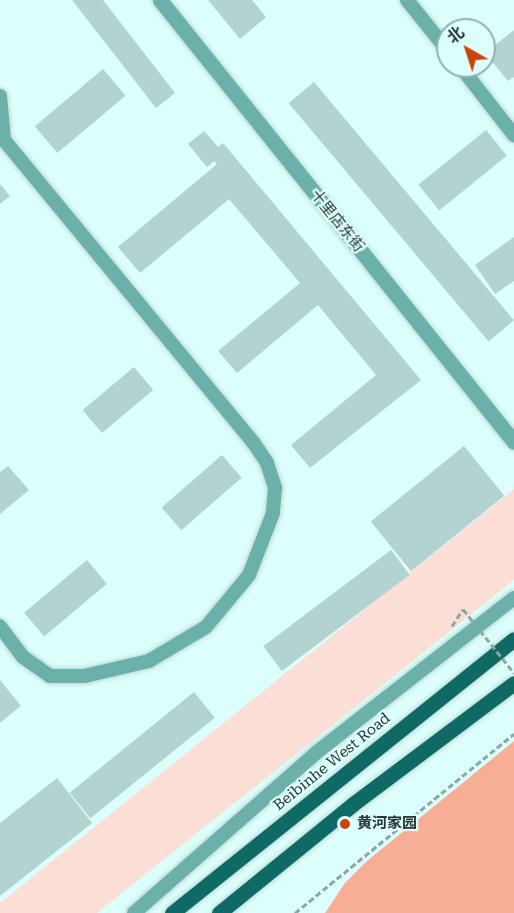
<!DOCTYPE html>
<meta charset="utf-8">
<style>
body{margin:0}
#map{position:relative;width:514px;height:913px;overflow:hidden;background:#ddfffb;font-family:"Roboto Serif","Noto Sans SC",serif}
div>[style]{position:absolute}
.green>*{inset:0;background:#fbdfd6}
.water>*{inset:0;background:#f8ad96}
.building>*{inset:0;background:#b2d3cf;transform-origin:0 0}
.path>*{height:3px;margin-top:-1.5px;transform-origin:0;background:repeating-linear-gradient(90deg,#8ea7a4 0 6px,transparent 0 9px)}
.roads{filter:drop-shadow(0 0 2px #bddbd7) drop-shadow(0 0 2px #bddbd7)}
.minor>*{height:14px;margin:-7px;padding:0 7px;transform-origin:7px;border-radius:7px;background:#6cb0aa}
.tertiary>*{height:15px;margin:-7.5px;padding:0 7.5px;transform-origin:7.5px;border-radius:7.5px;background:#6cb0aa}
.primary>*{height:15px;margin:-7.5px;padding:0 7.5px;transform-origin:7.5px;border-radius:7.5px;background:#0f6a65}
.path-bridge>*{height:3px;margin-top:-1.5px;transform-origin:0;background:repeating-linear-gradient(90deg,#8ea7a4 0 6px,transparent 0 9px)}
.dots>*{width:16px;height:16px;translate:-50% -50%;box-sizing:border-box;border:3px solid #ddfffb;border-radius:50%}
span{translate:-50% -50%;white-space:nowrap;text-align:center;line-height:1.15;-webkit-text-stroke:4.5px #ddfffb;paint-order:stroke}
.street-label{font-size:15px;color:#293635}
.poi-label{font-size:15px;color:#293635;font-weight:700}
.left{translate:0 -50%;text-align:left}
.north{position:absolute;left:436px;top:18px;width:60px;height:60px;box-sizing:border-box;background:#ddfffb;border:2px solid #95afac;border-radius:50%;rotate:321deg;font-size:16px;font-weight:700;line-height:24px;text-align:center;color:#293635}
.north::after{content:'';display:block;margin:auto;width:21px;height:27px;background:#ca430b;clip-path:polygon(50% 0,100% 100%,50% 72%,0 100%)}
</style>
<div id="map">
<div class="green">
<i style="clip-path:polygon(514px 489px,514px 580px,97px 913px,0 913px,0 903px)"></i>
</div>
<div class="water">
<i style="clip-path:polygon(514px 741px,514px 913px,325px 913px,345px 883px,367px 861px)"></i>
</div>
<div class="building">
<i style="clip-path:polygon(72px 0,103px 0,175px 93px,156px 108px)"></i>
<i style="clip-path:polygon(208px 0,252px 0,266px 17px,240px 39px)"></i>
<i style="clip-path:polygon(514px 30px,514px 77px,508px 81px,485px 53px)"></i>
<i style="left:103px;top:69px;width:35px;height:89px;rotate:50deg"></i>
<i style="left:314px;top:82px;width:311px;height:33px;rotate:50deg"></i>
<i style="left:486px;top:130px;width:33px;height:87px;rotate:51deg"></i>
<i style="clip-path:polygon(204px 131px,218px 147px,223px 143px,421px 380px,310px 468px,291px 445px,376px 375px,318px 305px,237px 373px,218px 351px,300px 283px,229px 199px,140px 273px,118px 247px,217px 164px,214px 161px,207px 167px,188px 144px)"></i>
<i style="clip-path:polygon(0 184px,10px 196px,0 204px)"></i>
<i style="clip-path:polygon(514px 237px,514px 281px,495px 294px,475px 265px)"></i>
<i style="left:134px;top:367px;width:30px;height:67px;rotate:50deg"></i>
<i style="left:464px;top:446px;width:64px;height:120px;rotate:51deg"></i>
<i style="left:222px;top:455px;width:30px;height:80px;rotate:49deg"></i>
<i style="clip-path:polygon(8px 466px,29px 490px,0 514px,0 472px)"></i>
<i style="left:391px;top:550px;width:31px;height:160px;rotate:53deg"></i>
<i style="left:87px;top:560px;width:31px;height:82px;rotate:50deg"></i>
<i style="clip-path:polygon(0 680px,21px 706px,0 723px)"></i>
<i style="left:194px;top:692px;width:33px;height:160px;rotate:51deg"></i>
<i style="clip-path:polygon(57px 778px,92px 823px,0 896px,0 823px)"></i>
</div>
<div class="path">
<i style="left:452px;top:626px;width:20px;rotate:-57deg"></i>
<i style="left:295px;top:913px;width:283px;rotate:-39.3deg"></i>
</div>
<div class="roads">
<div class="minor">
<i style="left:407px;top:0;width:65px;rotate:51.2deg"></i>
<i style="left:460px;top:66px;width:88px;rotate:52deg"></i>
<i style="left:0;top:96px;width:44px;rotate:84.8deg"></i>
<i style="left:4px;top:140px;width:391px;rotate:50.5deg"></i>
<i style="left:253px;top:442px;width:25px;rotate:56deg"></i>
<i style="left:267px;top:463px;width:26px;rotate:72deg"></i>
<i style="left:275px;top:488px;width:25px;rotate:95deg"></i>
<i style="left:273px;top:513px;width:66px;rotate:111.2deg"></i>
<i style="left:249px;top:575px;width:67px;rotate:129.6deg"></i>
<i style="left:206px;top:627px;width:66px;rotate:149.2deg"></i>
<i style="left:149px;top:661px;width:67px;rotate:167deg"></i>
<i style="left:84px;top:676px;width:34px;rotate:180deg"></i>
<i style="left:50px;top:676px;width:33px;rotate:-145deg"></i>
<i style="left:23px;top:657px;width:39px;rotate:-127deg"></i>
<i style="left:134px;top:913px;width:244px;rotate:-41.3deg"></i>
<i style="left:317px;top:752px;width:250px;rotate:-38deg"></i>
</div>
<div class="tertiary">
<i style="left:160px;top:0;width:566px;rotate:51.31deg"></i>
</div>
<div class="primary">
<i style="left:172px;top:913px;width:438px;rotate:-38.7deg"></i>
<i style="left:219px;top:913px;width:173px;rotate:-39.1deg"></i>
<i style="left:353px;top:804px;width:201px;rotate:-36.9deg"></i>
</div>
</div>
<div class="path-bridge">
<i style="left:463px;top:609px;width:82px;rotate:51.4deg"></i>
</div>
<div class="dots">
<i style="left:345px;top:824px;background:#ca430b"></i>
</div>
<div class="street-label">
<span style="left:337px;top:221px;rotate:51deg">十里店东街</span>
<span style="left:332px;top:762px;rotate:-39deg">Beibinhe West Road</span>
</div>
<div class="poi-label">
<span class="left" style="left:357px;top:824px">黄河家园</span>
</div>
<div class="north">北</div>
</div>
